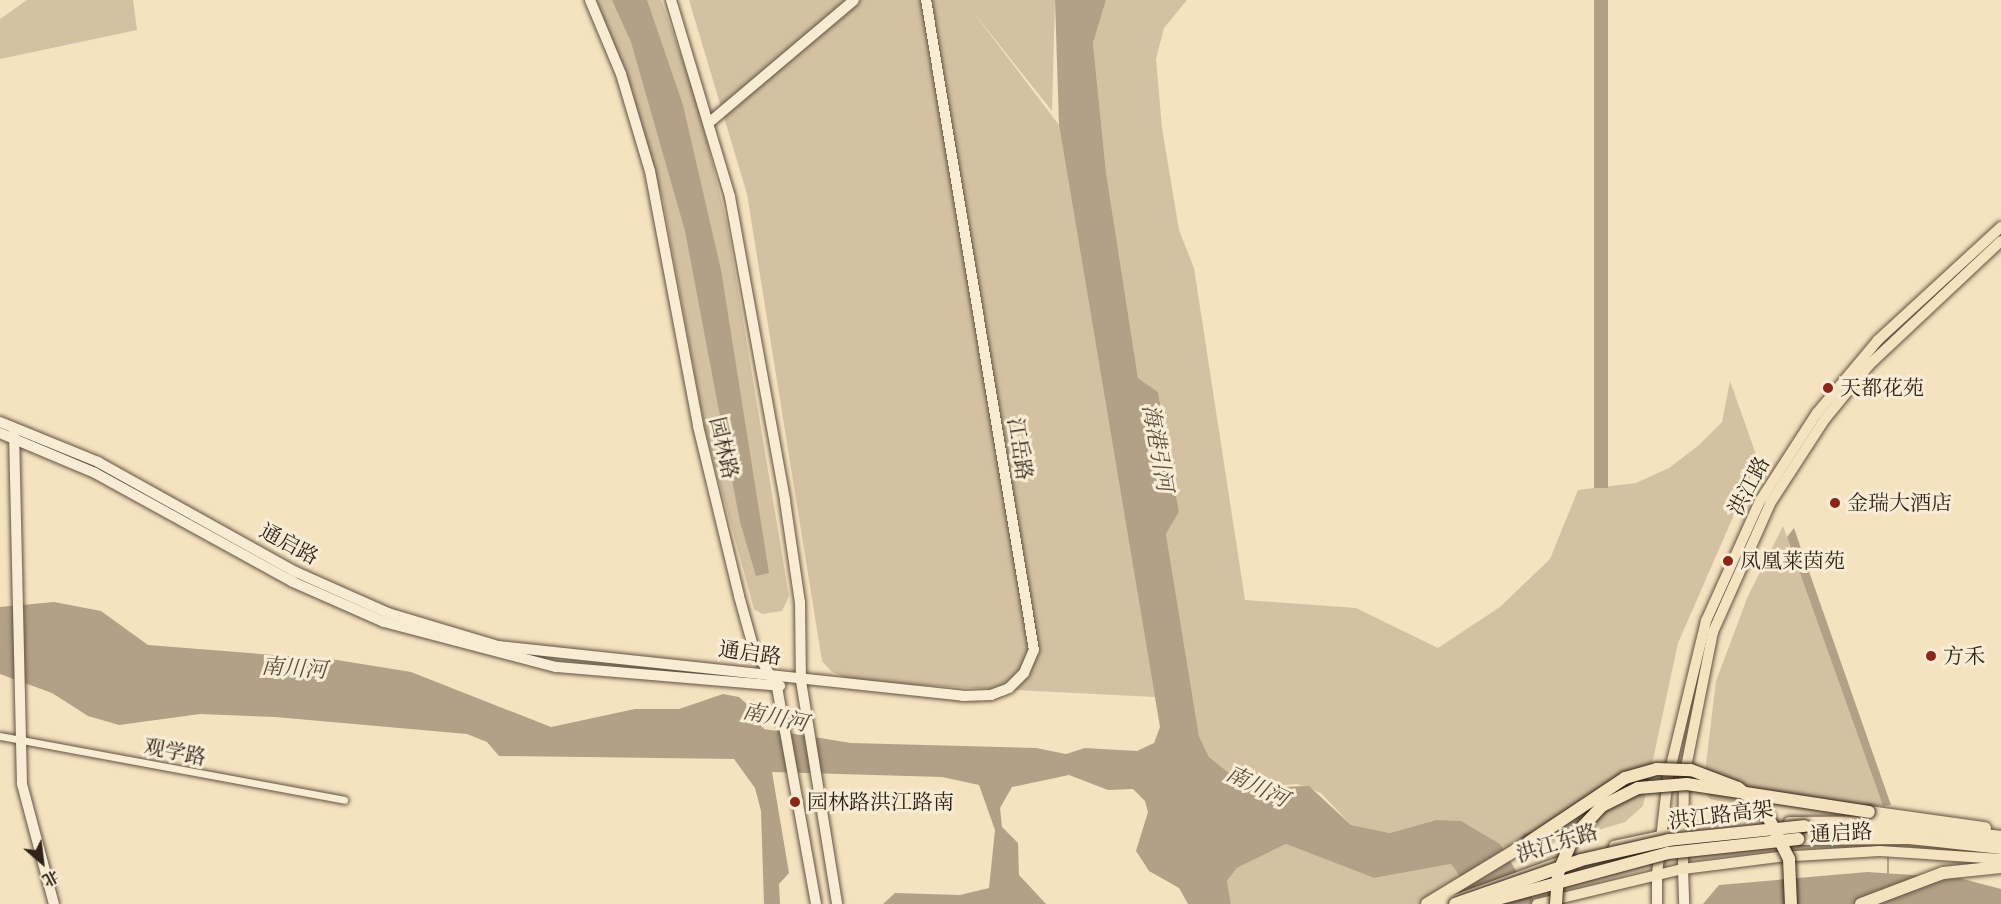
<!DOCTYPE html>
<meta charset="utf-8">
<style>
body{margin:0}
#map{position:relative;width:2001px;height:904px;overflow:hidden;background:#f5e2bf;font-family:"IM FELL French Canon","Noto Serif SC",serif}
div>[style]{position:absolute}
.green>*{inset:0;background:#d4c1a2}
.water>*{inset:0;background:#b2a186;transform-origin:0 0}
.stream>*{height:2px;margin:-1px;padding:0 1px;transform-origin:1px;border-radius:1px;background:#b2a186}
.roads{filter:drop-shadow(0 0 2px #615241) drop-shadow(0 0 2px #615241)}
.street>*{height:7px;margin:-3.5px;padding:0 3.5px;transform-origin:3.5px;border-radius:3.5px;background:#f8ecd5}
.secondary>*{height:10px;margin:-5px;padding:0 5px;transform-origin:5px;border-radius:5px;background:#f8ecd5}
.primary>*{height:10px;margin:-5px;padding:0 5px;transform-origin:5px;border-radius:5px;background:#f5e2bf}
.highway>*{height:12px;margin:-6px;padding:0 6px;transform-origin:6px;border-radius:6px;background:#f5e2bf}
.bridges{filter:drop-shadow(0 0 2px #302217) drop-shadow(0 0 2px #302217)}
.highway-bridge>*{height:12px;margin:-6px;padding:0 6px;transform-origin:6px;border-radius:6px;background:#f5e2bf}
.dots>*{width:16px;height:16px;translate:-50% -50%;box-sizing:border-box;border:3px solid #f8ecd5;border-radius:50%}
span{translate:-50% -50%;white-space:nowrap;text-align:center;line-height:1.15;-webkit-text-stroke:6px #f8ecd5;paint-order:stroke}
.poi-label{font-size:21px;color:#302217}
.left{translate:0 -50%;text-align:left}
.street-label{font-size:21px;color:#302217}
.water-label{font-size:22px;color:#5e4e3e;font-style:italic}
.north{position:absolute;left:12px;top:832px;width:60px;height:60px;-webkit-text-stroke:4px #f8ecd5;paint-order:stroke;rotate:152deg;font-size:16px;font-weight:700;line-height:24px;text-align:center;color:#302217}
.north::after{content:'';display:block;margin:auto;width:21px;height:27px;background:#302217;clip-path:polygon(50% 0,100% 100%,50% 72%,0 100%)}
</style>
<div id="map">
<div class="green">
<i style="clip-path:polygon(27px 0,133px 0,137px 30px,0 59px,0 19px)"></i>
<i style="clip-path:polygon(597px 0,661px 0,697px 100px,727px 224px,789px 596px,782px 611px,762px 614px,754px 609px,705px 430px,663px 200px)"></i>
<i style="clip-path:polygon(689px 0,1055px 0,1052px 111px,970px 8px,1059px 125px,1155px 697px,856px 682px,832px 672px,822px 661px,747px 194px)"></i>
<i style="clip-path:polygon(1106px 0,1187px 0,1164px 28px,1156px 59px,1162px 128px,1179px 230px,1194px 268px,1245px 600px,1356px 608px,1438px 648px,1500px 607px,1550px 559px,1578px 490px,1636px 483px,1669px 468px,1699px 445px,1722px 422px,1730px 381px,1758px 460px,1678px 643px,1643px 806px,1625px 822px,1510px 857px,1436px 820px,1390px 833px,1351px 825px,1321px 793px,1297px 784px,1248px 788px,1209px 757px,1199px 736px,1166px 534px,1179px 512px,1158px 392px,1138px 378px,1106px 172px,1093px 43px)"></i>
<i style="clip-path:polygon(1783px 526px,1787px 537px,1883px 806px,1796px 799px,1735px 805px,1710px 799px,1703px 789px,1716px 681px,1748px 596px)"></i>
<i style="clip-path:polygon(1286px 844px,1374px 878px,1451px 864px,1480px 904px,1231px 904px,1227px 881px,1237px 868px)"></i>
</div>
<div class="water">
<i style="clip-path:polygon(612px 0,647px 0,683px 105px,721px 270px,769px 573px,756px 576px,740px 522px,685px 231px,631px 42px)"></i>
<i style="clip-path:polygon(1055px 0,1106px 0,1093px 43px,1106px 172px,1138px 378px,1158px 392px,1179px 512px,1166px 534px,1199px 736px,1209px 757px,1248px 788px,1309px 786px,1351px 825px,1390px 833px,1436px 820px,1461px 821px,1500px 844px,1536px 904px,1480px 904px,1451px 864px,1374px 878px,1286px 844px,1237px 868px,1227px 881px,1231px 904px,1188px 904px,1179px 888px,1149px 871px,1136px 851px,1148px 812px,1145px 801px,1133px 789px,1108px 790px,1069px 775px,1012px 787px,1000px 808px,1002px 827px,1018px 843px,1019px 875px,1046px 904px,883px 904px,895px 893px,960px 895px,989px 888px,995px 830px,979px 785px,942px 777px,772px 772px,789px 873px,779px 884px,780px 904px,764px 904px,761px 811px,755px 788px,734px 759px,499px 756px,487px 742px,467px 734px,275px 717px,200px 714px,119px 725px,88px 716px,52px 693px,0 674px,0 607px,54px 602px,101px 611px,148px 645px,337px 660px,411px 672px,551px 727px,635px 709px,679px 709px,723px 694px,739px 697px,759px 715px,764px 729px,851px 743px,1036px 748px,1066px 754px,1085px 748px,1137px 751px,1154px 743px,1160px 727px,1059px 125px)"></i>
<i style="left:1594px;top:0;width:14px;height:488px"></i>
<i style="clip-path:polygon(1794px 528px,1805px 560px,1891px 805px,1883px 806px,1787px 537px)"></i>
<i style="clip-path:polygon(1867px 872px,1959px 878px,2001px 889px,2001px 904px,1703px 904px,1719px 885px)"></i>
</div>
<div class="stream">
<i style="left:1888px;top:854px;width:19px;rotate:90deg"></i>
</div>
<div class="roads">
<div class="street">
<i style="left:0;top:736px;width:350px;rotate:10.5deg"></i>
</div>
<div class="secondary">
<i style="left:590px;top:0;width:80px;rotate:67.3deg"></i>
<i style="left:621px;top:74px;width:101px;rotate:73.4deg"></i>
<i style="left:650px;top:171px;width:259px;rotate:79.3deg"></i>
<i style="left:698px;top:426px;width:175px;rotate:76.4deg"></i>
<i style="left:739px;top:596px;width:52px;rotate:74.4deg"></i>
<i style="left:753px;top:646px;width:48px;rotate:59.7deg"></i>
<i style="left:777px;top:687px;width:220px;rotate:79.8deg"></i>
<i style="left:671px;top:0;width:206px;rotate:73.3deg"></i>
<i style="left:730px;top:197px;width:309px;rotate:79.7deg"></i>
<i style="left:785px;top:501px;width:102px;rotate:81.6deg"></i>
<i style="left:800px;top:602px;width:79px;rotate:89.3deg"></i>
<i style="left:801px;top:681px;width:226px;rotate:80.8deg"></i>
<i style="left:711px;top:121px;width:187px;rotate:-40.2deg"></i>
<i style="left:0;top:422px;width:106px;rotate:22.2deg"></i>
<i style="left:98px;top:462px;width:227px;rotate:29.1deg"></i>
<i style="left:296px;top:572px;width:101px;rotate:24deg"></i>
<i style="left:388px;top:613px;width:115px;rotate:16.7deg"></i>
<i style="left:498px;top:646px;width:468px;rotate:6.1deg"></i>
<i style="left:963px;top:696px;width:28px;rotate:-2deg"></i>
<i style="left:991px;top:695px;width:19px;rotate:-21deg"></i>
<i style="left:1009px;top:688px;width:21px;rotate:-45deg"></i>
<i style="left:1024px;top:673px;width:25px;rotate:-67deg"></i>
<i style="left:1034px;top:650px;width:659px;rotate:-99.43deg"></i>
<i style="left:14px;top:432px;width:352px;rotate:88.7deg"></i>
<i style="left:22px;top:784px;width:124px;rotate:75.1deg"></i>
<i style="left:0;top:433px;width:103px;rotate:22.8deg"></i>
<i style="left:95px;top:473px;width:226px;rotate:28.8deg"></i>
<i style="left:293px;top:582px;width:99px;rotate:23.7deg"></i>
<i style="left:384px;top:622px;width:178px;rotate:14.7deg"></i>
<i style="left:556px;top:667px;width:225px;rotate:4.8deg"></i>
<i style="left:1683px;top:869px;width:35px;rotate:88deg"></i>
<i style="left:1657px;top:874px;width:30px;rotate:90deg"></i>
</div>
<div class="primary">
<i style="left:1789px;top:822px;width:110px;rotate:-0.5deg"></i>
<i style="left:1614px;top:846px;width:72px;rotate:-12.1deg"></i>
<i style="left:1684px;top:831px;width:81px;rotate:-4.9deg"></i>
<i style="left:1683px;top:869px;width:92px;rotate:-89.4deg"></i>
<i style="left:1684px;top:777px;width:148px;rotate:-78.7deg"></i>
<i style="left:1713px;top:632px;width:142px;rotate:-66deg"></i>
<i style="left:1771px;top:502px;width:99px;rotate:-57deg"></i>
<i style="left:1825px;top:419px;width:70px;rotate:-50.8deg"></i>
<i style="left:1869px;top:365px;width:181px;rotate:-43.2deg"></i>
<i style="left:1657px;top:874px;width:97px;rotate:-83.5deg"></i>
<i style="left:1668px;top:778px;width:162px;rotate:-76.4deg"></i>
<i style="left:1706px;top:621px;width:132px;rotate:-65.8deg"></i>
<i style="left:1760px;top:501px;width:105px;rotate:-57.1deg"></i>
<i style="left:1817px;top:413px;width:95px;rotate:-50.1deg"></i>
<i style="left:1878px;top:340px;width:167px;rotate:-42.6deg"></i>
<i style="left:1444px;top:904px;width:122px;rotate:-20.1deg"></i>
<i style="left:1537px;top:904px;width:150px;rotate:-13.5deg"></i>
<i style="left:1683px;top:869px;width:96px;rotate:-7.2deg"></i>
<i style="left:1778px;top:857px;width:102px;rotate:-3.4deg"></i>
<i style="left:1880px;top:851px;width:121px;rotate:3.8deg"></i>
</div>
<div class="highway">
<i style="left:1869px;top:812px;width:117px;rotate:7.9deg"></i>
<i style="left:1804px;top:826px;width:119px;rotate:1deg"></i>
<i style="left:1923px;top:828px;width:79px;rotate:6.6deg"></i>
<i style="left:1798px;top:839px;width:111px;rotate:-0.5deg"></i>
<i style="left:1909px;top:838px;width:93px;rotate:6.2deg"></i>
<i style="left:1427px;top:904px;width:119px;rotate:-31.3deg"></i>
<i style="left:1861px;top:904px;width:88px;rotate:-20.7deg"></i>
<i style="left:1943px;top:873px;width:58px;rotate:-5.9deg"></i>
</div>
</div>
<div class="bridges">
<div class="highway-bridge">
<i style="left:1529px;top:842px;width:115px;rotate:-33.7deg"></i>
<i style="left:1625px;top:778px;width:33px;rotate:-16deg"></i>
<i style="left:1657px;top:769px;width:34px;rotate:2deg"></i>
<i style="left:1691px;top:770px;width:50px;rotate:21deg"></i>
<i style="left:1738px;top:788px;width:33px;rotate:39deg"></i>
<i style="left:1764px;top:809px;width:56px;rotate:63.4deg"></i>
<i style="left:1789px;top:859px;width:45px;rotate:87.5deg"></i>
<i style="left:1455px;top:904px;width:133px;rotate:-19.2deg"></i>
<i style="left:1581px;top:860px;width:90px;rotate:-12.8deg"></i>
<i style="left:1669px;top:840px;width:136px;rotate:-5.9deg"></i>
<i style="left:1479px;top:904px;width:196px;rotate:-15.1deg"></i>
<i style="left:1668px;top:853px;width:131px;rotate:-6.1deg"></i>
<i style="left:1556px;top:904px;width:31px;rotate:-86deg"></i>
<i style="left:1558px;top:873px;width:40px;rotate:-66.6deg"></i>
<i style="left:1574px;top:836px;width:41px;rotate:-47deg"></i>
<i style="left:1602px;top:806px;width:40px;rotate:-26.6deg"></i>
<i style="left:1638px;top:788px;width:49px;rotate:-4.7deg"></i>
<i style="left:1687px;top:784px;width:184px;rotate:8.7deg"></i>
</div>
</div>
<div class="dots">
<i style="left:1828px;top:388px;background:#8f2418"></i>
<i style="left:1835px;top:503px;background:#8f2418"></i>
<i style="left:1728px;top:561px;background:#8f2418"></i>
<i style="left:1931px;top:656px;background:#8f2418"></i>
<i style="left:795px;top:802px;background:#8f2418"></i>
</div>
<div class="poi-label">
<span class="left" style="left:1840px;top:388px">天都花苑</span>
<span class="left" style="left:1847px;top:503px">金瑞大酒店</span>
<span class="left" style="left:1740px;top:561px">凤凰莱茵苑</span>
<span class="left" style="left:1943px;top:656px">方禾</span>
<span class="left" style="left:807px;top:802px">园林路洪江路南</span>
</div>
<div class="street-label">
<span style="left:724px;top:448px;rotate:77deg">园林路</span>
<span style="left:1020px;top:449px;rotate:81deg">江岳路</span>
<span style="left:1749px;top:486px;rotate:-62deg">洪江路</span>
<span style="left:289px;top:544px;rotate:28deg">通启路</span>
<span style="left:750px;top:653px;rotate:8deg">通启路</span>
<span style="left:175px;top:752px;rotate:11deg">观学路</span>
<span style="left:1721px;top:815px;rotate:-7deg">洪江路高架</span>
<span style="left:1841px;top:833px;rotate:-3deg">通启路</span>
<span style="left:1557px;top:843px;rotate:-17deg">洪江东路</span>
</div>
<div class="water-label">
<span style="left:1157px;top:448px;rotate:80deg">海港引河</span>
<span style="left:294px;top:669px;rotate:4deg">南川河</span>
<span style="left:775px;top:718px;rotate:12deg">南川河</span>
<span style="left:1257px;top:787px;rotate:26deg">南川河</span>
</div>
<div class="north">北</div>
</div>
